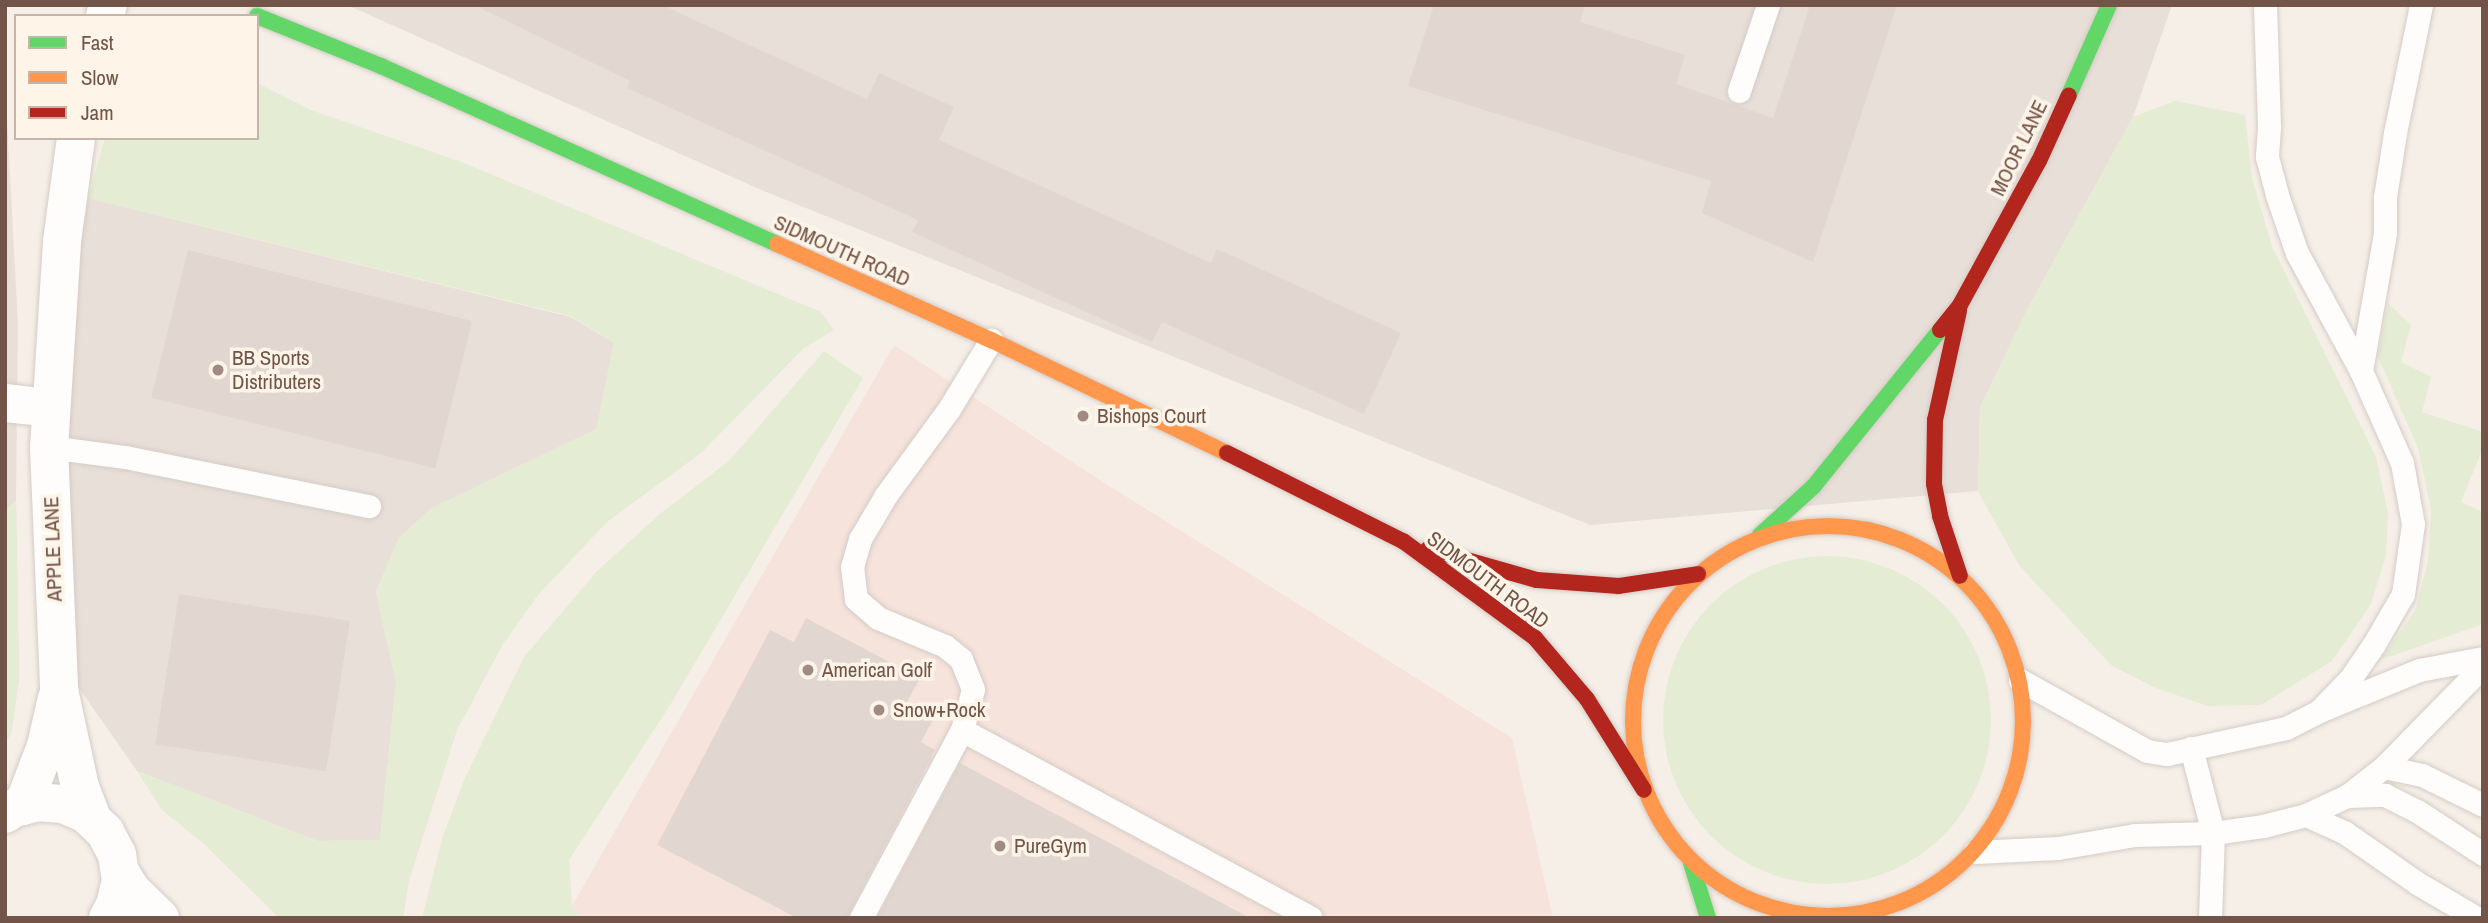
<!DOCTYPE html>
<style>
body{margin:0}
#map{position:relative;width:2488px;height:923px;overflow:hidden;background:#f6efe8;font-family:"Archivo Narrow",sans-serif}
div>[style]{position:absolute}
.commercial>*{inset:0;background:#f6e3db}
.industrial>*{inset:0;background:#e8dfd9}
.green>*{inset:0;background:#e4ecd3}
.round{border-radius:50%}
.building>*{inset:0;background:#e2d7d0;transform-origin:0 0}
.roads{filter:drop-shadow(0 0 2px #d4cbc5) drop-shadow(0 0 2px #d4cbc5)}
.lane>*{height:23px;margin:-11.5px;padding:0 11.5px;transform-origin:11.5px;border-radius:11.5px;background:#fefdfc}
.street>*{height:38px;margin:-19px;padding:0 19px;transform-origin:19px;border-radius:19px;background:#fefdfc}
.fast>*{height:16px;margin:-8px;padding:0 8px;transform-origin:8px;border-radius:8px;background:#63d668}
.slow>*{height:16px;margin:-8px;padding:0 8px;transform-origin:8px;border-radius:8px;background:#ff974d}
.slow>.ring{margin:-8px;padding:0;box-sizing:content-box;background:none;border:16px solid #ff974d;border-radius:50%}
.jam>*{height:16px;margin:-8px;padding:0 8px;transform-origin:8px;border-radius:8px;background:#b3261e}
.dots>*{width:19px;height:19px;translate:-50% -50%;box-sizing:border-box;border:4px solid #fff4e8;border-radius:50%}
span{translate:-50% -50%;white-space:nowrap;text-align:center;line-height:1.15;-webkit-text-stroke:7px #fff4e8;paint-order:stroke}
.street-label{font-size:21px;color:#735449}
.poi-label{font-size:21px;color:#735449}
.left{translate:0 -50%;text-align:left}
.frame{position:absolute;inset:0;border:7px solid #735449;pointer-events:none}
.legend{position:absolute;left:14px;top:14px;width:245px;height:126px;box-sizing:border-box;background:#fff4e8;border:2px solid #c7b4a8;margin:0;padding:9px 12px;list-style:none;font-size:21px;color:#735449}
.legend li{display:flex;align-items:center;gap:14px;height:35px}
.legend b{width:35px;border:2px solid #c7b4a8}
</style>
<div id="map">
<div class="commercial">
<i style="clip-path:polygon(894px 345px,1095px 477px,1512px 738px,1553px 918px,582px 918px,572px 906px)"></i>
</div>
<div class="industrial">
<i style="clip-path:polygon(347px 5px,2172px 5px,2133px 117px,2027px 310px,1980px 408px,1978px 491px,1590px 525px,759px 189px)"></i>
<i style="clip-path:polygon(5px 82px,18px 325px,16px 500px,19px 679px,11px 734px,5px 741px)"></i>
<i style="clip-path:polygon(88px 198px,571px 317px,614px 343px,597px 429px,432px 508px,399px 538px,376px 592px,396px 682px,380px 840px,318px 841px,137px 771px,72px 678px,64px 518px,78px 258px)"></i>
</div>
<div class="green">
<i style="clip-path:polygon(257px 83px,311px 110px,459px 161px,821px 312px,834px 330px,804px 348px,701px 453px,607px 522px,538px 595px,503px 644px,457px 730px,409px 881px,403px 918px,279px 918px,203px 843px,162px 810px,137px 771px,318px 841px,380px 840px,396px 682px,376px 592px,399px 538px,432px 508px,596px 429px,614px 343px,571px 316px,88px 198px,105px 138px,257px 138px)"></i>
<i style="clip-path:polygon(2175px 101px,2245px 115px,2252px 178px,2272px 246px,2376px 457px,2388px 513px,2386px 555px,2371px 604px,2332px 661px,2261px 705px,2208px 706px,2153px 687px,2111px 665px,2019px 565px,1978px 491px,1980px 408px,2027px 310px,2133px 117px)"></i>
<i style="clip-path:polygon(2388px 303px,2411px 325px,2401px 362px,2431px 377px,2422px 412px,2483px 432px,2483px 448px,2461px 502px,2483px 512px,2483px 624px,2380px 660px,2415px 611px,2428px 562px,2431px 509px,2418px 448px,2378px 357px)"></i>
<i style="clip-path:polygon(824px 351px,863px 378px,672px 702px,569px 860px,572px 906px,582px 918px,422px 918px,442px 839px,464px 780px,524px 657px,597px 571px,661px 513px,729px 461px)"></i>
<i style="clip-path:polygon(16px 500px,19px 679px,11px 734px,5px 741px,5px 511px)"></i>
<i class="round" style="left:1663px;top:556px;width:328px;height:328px"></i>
</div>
<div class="building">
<i style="clip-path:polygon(474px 5px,662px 5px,867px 99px,879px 73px,954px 107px,939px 140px,1211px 263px,1217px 249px,1401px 333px,1364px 414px,1162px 322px,1152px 342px,912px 232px,918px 220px,627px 88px,630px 81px)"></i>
<i style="clip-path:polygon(1434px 5px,1585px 5px,1580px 22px,1685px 55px,1676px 84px,1773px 118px,1810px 5px,1897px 5px,1813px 262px,1702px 213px,1711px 181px,1408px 86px)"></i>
<i style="left:188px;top:250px;width:293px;height:152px;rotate:14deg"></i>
<i style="left:179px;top:594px;width:173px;height:152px;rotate:9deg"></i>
<i style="clip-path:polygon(806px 618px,920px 678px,905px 706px,933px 720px,921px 742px,935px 750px,847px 918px,797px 918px,657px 845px,770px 630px,794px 642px)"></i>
<i style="clip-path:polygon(960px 763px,1250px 918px,877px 918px)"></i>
</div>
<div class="roads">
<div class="lane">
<i style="left:2265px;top:5px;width:122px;rotate:88.1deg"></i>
<i style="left:2269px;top:127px;width:30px;rotate:94deg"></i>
<i style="left:2267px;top:157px;width:39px;rotate:75deg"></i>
<i style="left:2277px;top:195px;width:61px;rotate:71deg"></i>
<i style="left:2297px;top:253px;width:134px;rotate:61.5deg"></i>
<i style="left:2361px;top:371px;width:101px;rotate:66deg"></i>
<i style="left:2402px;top:463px;width:62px;rotate:79.8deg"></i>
<i style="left:2413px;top:524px;width:71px;rotate:98.1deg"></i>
<i style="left:2403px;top:594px;width:58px;rotate:120.1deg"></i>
<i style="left:2374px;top:644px;width:42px;rotate:124.4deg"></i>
<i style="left:2350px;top:679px;width:45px;rotate:134.1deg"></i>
<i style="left:1739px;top:91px;width:91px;rotate:-71.4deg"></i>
<i style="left:2361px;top:371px;width:140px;rotate:-80.1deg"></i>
<i style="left:2385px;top:233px;width:36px;rotate:-90deg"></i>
<i style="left:2385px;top:197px;width:65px;rotate:-81.1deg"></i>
<i style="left:2395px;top:133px;width:131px;rotate:-78.5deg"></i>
<i style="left:49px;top:447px;width:77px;rotate:7.5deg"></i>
<i style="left:125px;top:457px;width:249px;rotate:11.4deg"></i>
<i style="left:2020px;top:680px;width:145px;rotate:29.2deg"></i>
<i style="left:2147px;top:751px;width:20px;rotate:9deg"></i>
<i style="left:2167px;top:754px;width:122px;rotate:-12.3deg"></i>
<i style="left:2286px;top:728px;width:37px;rotate:-27deg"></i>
<i style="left:2319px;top:711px;width:108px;rotate:-22.3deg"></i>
<i style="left:2419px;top:670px;width:65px;rotate:-10.6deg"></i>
<i style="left:962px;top:730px;width:396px;rotate:28.3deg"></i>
<i style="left:2191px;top:748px;width:88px;rotate:75.5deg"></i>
<i style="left:2213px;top:833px;width:85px;rotate:92deg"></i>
<i style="left:2384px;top:767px;width:39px;rotate:12deg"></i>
<i style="left:2422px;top:775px;width:68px;rotate:26.2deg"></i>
<i style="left:2347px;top:796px;width:38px;rotate:-2deg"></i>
<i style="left:2385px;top:795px;width:36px;rotate:27deg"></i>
<i style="left:2417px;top:811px;width:79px;rotate:33.1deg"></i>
<i style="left:2306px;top:815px;width:42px;rotate:24.1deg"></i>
<i style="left:2344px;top:832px;width:89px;rotate:34.9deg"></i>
<i style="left:2417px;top:883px;width:69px;rotate:30.3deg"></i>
<i style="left:1975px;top:852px;width:83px;rotate:-2.8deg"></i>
<i style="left:2058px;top:848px;width:78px;rotate:-9.6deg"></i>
<i style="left:2135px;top:835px;width:78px;rotate:-1.5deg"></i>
<i style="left:2213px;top:833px;width:50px;rotate:-8deg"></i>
<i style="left:2263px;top:826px;width:44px;rotate:-14.3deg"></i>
<i style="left:2306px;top:815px;width:45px;rotate:-24.9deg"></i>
<i style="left:2347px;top:796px;width:47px;rotate:-38.1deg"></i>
<i style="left:2384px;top:767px;width:141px;rotate:-45.6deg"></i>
<i style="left:861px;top:918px;width:213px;rotate:-61.8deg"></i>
<i style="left:962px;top:730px;width:42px;rotate:-75deg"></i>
<i style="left:973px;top:689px;width:32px;rotate:-112deg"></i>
<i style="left:961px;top:659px;width:21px;rotate:-141deg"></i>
<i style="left:945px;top:646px;width:73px;rotate:-157.3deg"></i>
<i style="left:878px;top:618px;width:29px;rotate:-139deg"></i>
<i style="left:856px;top:599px;width:32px;rotate:-97deg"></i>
<i style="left:852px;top:567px;width:29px;rotate:-74deg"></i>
<i style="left:860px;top:539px;width:51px;rotate:-59.4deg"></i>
<i style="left:886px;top:495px;width:107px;rotate:-53.8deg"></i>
<i style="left:949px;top:409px;width:81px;rotate:-58.7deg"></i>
</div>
<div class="street">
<i style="left:105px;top:16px;width:11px;rotate:-75deg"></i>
<i style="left:76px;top:138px;width:105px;rotate:97.7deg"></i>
<i style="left:62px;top:242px;width:205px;rotate:93.6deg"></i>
<i style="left:49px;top:447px;width:243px;rotate:87.6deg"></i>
<i style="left:59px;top:690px;width:99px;rotate:77.8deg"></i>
<i style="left:80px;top:787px;width:34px;rotate:69deg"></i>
<i style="left:5px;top:403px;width:46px;rotate:6.2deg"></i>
<i style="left:23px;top:806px;width:64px;rotate:-69deg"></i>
<i style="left:46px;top:746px;width:49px;rotate:-77.1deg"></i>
<i style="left:5px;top:814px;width:11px;rotate:-34deg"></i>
<i style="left:14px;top:808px;width:25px;rotate:-14deg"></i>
<i style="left:38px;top:802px;width:25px;rotate:5deg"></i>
<i style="left:63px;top:804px;width:25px;rotate:23deg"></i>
<i style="left:86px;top:814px;width:26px;rotate:43deg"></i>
<i style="left:105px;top:832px;width:26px;rotate:62deg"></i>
<i style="left:117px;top:855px;width:25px;rotate:81deg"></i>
<i style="left:121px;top:880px;width:26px;rotate:103deg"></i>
<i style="left:115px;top:905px;width:15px;rotate:118deg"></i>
<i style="left:120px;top:872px;width:22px;rotate:58deg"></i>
<i style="left:132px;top:891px;width:39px;rotate:44deg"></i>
</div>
<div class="fast">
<i style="left:257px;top:16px;width:134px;rotate:22deg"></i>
<i style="left:381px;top:66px;width:434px;rotate:24.2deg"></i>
<i style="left:2069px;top:95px;width:98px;rotate:-66deg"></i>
<i style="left:1760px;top:535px;width:72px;rotate:-42.2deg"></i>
<i style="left:1813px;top:487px;width:202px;rotate:-51deg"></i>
<i style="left:1691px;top:863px;width:58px;rotate:72.8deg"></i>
</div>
<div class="slow">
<i style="left:777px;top:244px;width:235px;rotate:24.2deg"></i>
<i style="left:991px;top:340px;width:262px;rotate:25.6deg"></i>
<i class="ring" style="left:1633px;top:526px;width:374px;height:374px"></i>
</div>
<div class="jam">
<i style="left:1959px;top:311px;width:112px;rotate:102.4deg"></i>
<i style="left:1935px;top:420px;width:64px;rotate:90.9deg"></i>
<i style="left:1934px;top:484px;width:33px;rotate:79deg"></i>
<i style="left:1940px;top:516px;width:63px;rotate:71.6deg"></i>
<i style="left:1940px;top:330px;width:32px;rotate:-51deg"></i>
<i style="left:1960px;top:305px;width:164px;rotate:-61.3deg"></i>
<i style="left:2039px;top:161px;width:72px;rotate:-65.6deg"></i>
<i style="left:1227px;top:453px;width:197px;rotate:26.6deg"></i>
<i style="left:1403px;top:541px;width:164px;rotate:36.3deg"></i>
<i style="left:1535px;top:638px;width:80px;rotate:49.6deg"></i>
<i style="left:1587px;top:699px;width:107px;rotate:57.9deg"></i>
<i style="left:1428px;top:549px;width:113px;rotate:15.9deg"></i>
<i style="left:1537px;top:580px;width:82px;rotate:4.2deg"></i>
<i style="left:1619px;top:586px;width:80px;rotate:-8.6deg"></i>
</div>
</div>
<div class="dots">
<i style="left:218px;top:370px;background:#a18a81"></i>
<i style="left:1083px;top:416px;background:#a18a81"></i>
<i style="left:808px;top:670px;background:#a18a81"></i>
<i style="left:879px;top:710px;background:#a18a81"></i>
<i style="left:1000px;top:846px;background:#a18a81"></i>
</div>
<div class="street-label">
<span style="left:2019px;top:148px;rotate:-64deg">MOOR LANE</span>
<span style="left:842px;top:251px;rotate:24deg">SIDMOUTH ROAD</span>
<span style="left:53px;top:549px;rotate:-92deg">APPLE LANE</span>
<span style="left:1488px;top:580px;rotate:37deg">SIDMOUTH ROAD</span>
</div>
<div class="poi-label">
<span class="left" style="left:232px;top:370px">BB Sports<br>Distributers</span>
<span class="left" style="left:1097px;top:416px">Bishops Court</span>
<span class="left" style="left:822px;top:670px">American Golf</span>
<span class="left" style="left:893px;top:710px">Snow+Rock</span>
<span class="left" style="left:1014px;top:846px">PureGym</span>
</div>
<div class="frame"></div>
<ul class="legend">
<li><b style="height:9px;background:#63d668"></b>Fast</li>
<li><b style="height:9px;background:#ff974d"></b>Slow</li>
<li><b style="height:9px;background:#b3261e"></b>Jam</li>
</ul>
</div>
